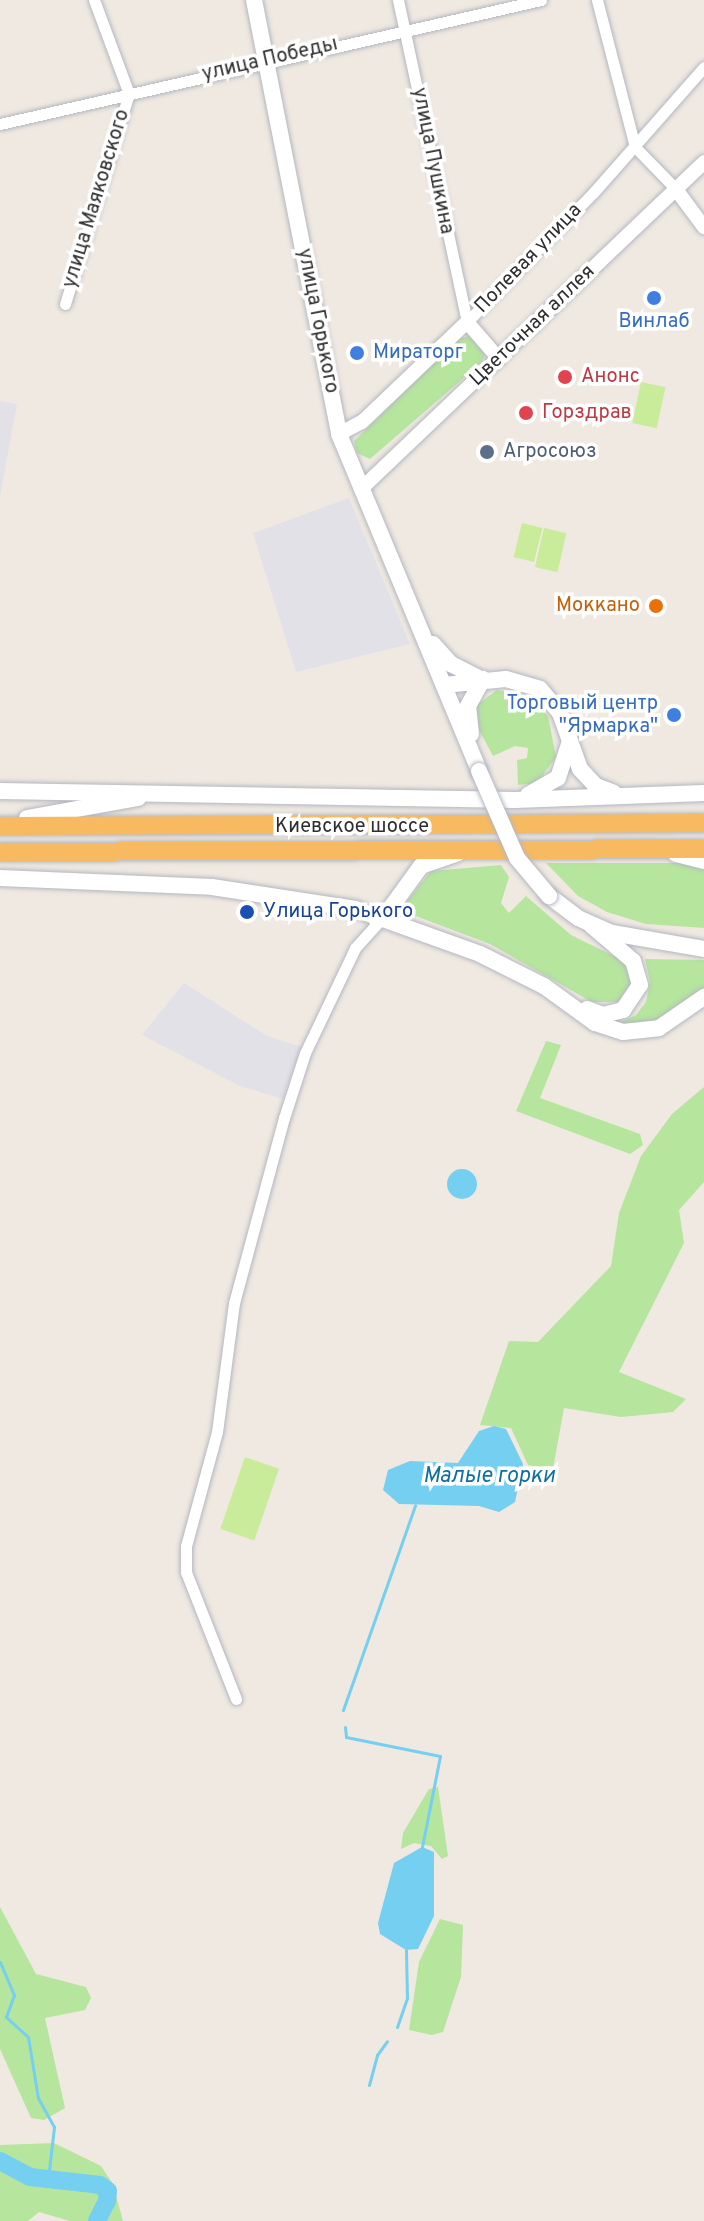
<!DOCTYPE html>
<meta charset="utf-8">
<style>
body{margin:0}
#map{position:relative;width:704px;height:2221px;overflow:hidden;background:#efe9e1;font-family:Overpass,sans-serif}
div>[style]{position:absolute}
.industrial>*{inset:0;background:#e3e1e8}
.green>*{inset:0;background:#b6e59e}
.pitch>*{inset:0;background:#c9ec9a;transform-origin:0 0}
.water>*{inset:0;background:#75cff0}
.round{border-radius:50%}
.stream>*{height:3px;margin:-1.5px;padding:0 1.5px;transform-origin:1.5px;border-radius:1.5px;background:#75cff0}
.river>*{height:18px;margin:-9px;padding:0 9px;transform-origin:9px;border-radius:9px;background:#75cff0}
.roads{filter:drop-shadow(0 0 2px #b4b7c1) drop-shadow(0 0 2px #b4b7c1)}
.minor>*{height:11px;margin:-5.5px;padding:0 5.5px;transform-origin:5.5px;border-radius:5.5px;background:#fff}
.tertiary>*{height:14px;margin:-7px;padding:0 7px;transform-origin:7px;border-radius:7px;background:#fff}
.secondary>*{height:16px;margin:-8px;padding:0 8px;transform-origin:8px;border-radius:8px;background:#fff}
.trunk>*{height:18px;margin:-9px;padding:0 9px;transform-origin:9px;border-radius:9px;background:#f8ba60}
.bridges{filter:drop-shadow(0 0 2px #b4b7c1) drop-shadow(0 0 2px #b4b7c1)}
.secondary-bridge>*{height:16px;margin:-8px;padding:0 8px;transform-origin:8px;border-radius:8px;background:#fff}
.dots>*{width:22px;height:22px;translate:-50% -50%;box-sizing:border-box;border:4px solid #fff;border-radius:50%}
span{translate:-50% -50%;white-space:nowrap;text-align:center;line-height:1.15;-webkit-text-stroke:7px #fff;paint-order:stroke}
.street-label{font-size:20px;color:#2e2e2e}
.shop-label{font-size:20px;color:#366cbe}
.left{translate:0 -50%;text-align:left}
.right{translate:-100% -50%;text-align:right}
.health-label{font-size:20px;color:#be3a42}
.service-label{font-size:20px;color:#4e5e75}
.food-label{font-size:20px;color:#c56008}
.transit-label{font-size:20px;color:#164399}
.water-label{font-size:22px;color:#0d6fa3;font-style:italic}
</style>
<div id="map">
<div class="industrial">
<i style="clip-path:polygon(0 401px,17px 404px,0 496px)"></i>
<i style="clip-path:polygon(349px 498px,410px 644px,296px 672px,253px 533px)"></i>
<i style="clip-path:polygon(184px 983px,267px 1036px,302px 1047px,282px 1099px,238px 1085px,142px 1035px)"></i>
</div>
<div class="green">
<i style="clip-path:polygon(469px 336px,485px 354px,482px 362px,370px 459px,357px 453px,354px 441px,458px 339px)"></i>
<i style="clip-path:polygon(497px 690px,526px 695px,548px 716px,556px 757px,537px 783px,518px 785px,517px 760px,527px 758px,528px 748px,515px 746px,493px 756px,478px 728px,477px 705px)"></i>
<i style="clip-path:polygon(546px 863px,688px 863px,704px 868px,704px 928px,646px 924px,607px 912px,578px 896px)"></i>
<i style="clip-path:polygon(501px 865px,509px 877px,501px 903px,509px 913px,526px 896px,571px 935px,624px 961px,632px 983px,619px 1002px,592px 1002px,490px 944px,400px 910px,431px 871px)"></i>
<i style="clip-path:polygon(645px 959px,704px 960px,704px 989px,654px 1023px,615px 1025px,636px 1015px,646px 1002px,650px 982px)"></i>
<i style="clip-path:polygon(546px 1041px,561px 1045px,540px 1098px,640px 1134px,643px 1145px,630px 1154px,516px 1111px)"></i>
<i style="clip-path:polygon(704px 1087px,704px 1182px,679px 1210px,684px 1243px,619px 1372px,686px 1399px,673px 1412px,621px 1417px,564px 1408px,553px 1469px,528px 1465px,511px 1428px,480px 1425px,509px 1341px,538px 1342px,611px 1266px,619px 1213px,641px 1156px,672px 1114px)"></i>
<i style="clip-path:polygon(438px 1787px,448px 1856px,442px 1859px,431px 1846px,414px 1843px,401px 1849px,403px 1833px,429px 1789px)"></i>
<i style="clip-path:polygon(0 1907px,36px 1974px,86px 1987px,91px 1998px,85px 2010px,45px 2018px,65px 2108px,44px 2120px,31px 2118px,0 2049px)"></i>
<i style="clip-path:polygon(440px 1919px,463px 1925px,461px 1977px,443px 2032px,432px 2035px,409px 2030px,419px 1962px)"></i>
<i style="clip-path:polygon(54px 2143px,101px 2166px,113px 2184px,123px 2221px,70px 2221px,39px 2212px,28px 2221px,0 2221px,0 2145px)"></i>
</div>
<div class="pitch">
<i style="left:641px;top:382px;width:25px;height:42px;rotate:12deg"></i>
<i style="left:522px;top:523px;width:21px;height:35px;rotate:14deg"></i>
<i style="left:544px;top:528px;width:23px;height:40px;rotate:13deg"></i>
<i style="left:245px;top:1457px;width:36px;height:76px;rotate:19deg"></i>
</div>
<div class="water">
<i class="round" style="left:447px;top:1169px;width:30px;height:30px"></i>
<i style="clip-path:polygon(494px 1426px,506px 1429px,523px 1464px,515px 1502px,499px 1512px,479px 1506px,399px 1504px,383px 1490px,388px 1470px,410px 1461px,458px 1463px,479px 1431px)"></i>
<i style="clip-path:polygon(422px 1847px,434px 1852px,434px 1916px,418px 1949px,406px 1950px,380px 1934px,378px 1923px,394px 1863px)"></i>
</div>
<div class="stream">
<i style="left:343px;top:1710px;width:217px;rotate:-70.6deg"></i>
<i style="left:345px;top:1727px;width:10px;rotate:84deg"></i>
<i style="left:346px;top:1737px;width:96px;rotate:11.4deg"></i>
<i style="left:440px;top:1756px;width:93px;rotate:101.2deg"></i>
<i style="left:0;top:1962px;width:36px;rotate:67deg"></i>
<i style="left:14px;top:1995px;width:23px;rotate:110deg"></i>
<i style="left:6px;top:2017px;width:30px;rotate:42deg"></i>
<i style="left:28px;top:2037px;width:62px;rotate:80.7deg"></i>
<i style="left:38px;top:2098px;width:33px;rotate:61deg"></i>
<i style="left:54px;top:2127px;width:52px;rotate:96.6deg"></i>
<i style="left:397px;top:2027px;width:31px;rotate:-71deg"></i>
<i style="left:407px;top:1998px;width:48px;rotate:-91.2deg"></i>
<i style="left:369px;top:2085px;width:31px;rotate:-75deg"></i>
<i style="left:377px;top:2055px;width:17px;rotate:-54deg"></i>
</div>
<div class="river">
<i style="left:0;top:2161px;width:34px;rotate:28deg"></i>
<i style="left:30px;top:2177px;width:70px;rotate:6.5deg"></i>
<i style="left:100px;top:2185px;width:10px;rotate:37deg"></i>
<i style="left:108px;top:2191px;width:10px;rotate:96deg"></i>
<i style="left:107px;top:2201px;width:22px;rotate:117deg"></i>
</div>
<div class="roads">
<div class="minor">
<i style="left:398px;top:0;width:329px;rotate:77.9deg"></i>
<i style="left:467px;top:322px;width:180px;rotate:-45.7deg"></i>
<i style="left:593px;top:193px;width:168px;rotate:-48.6deg"></i>
<i style="left:597px;top:0;width:152px;rotate:75.5deg"></i>
<i style="left:635px;top:147px;width:57px;rotate:45.7deg"></i>
<i style="left:0;top:124px;width:555px;rotate:-12.91deg"></i>
<i style="left:65px;top:304px;width:220px;rotate:-73.1deg"></i>
<i style="left:129px;top:94px;width:100px;rotate:-110.4deg"></i>
<i style="left:236px;top:1699px;width:136px;rotate:-111.5deg"></i>
<i style="left:186px;top:1572px;width:26px;rotate:-90deg"></i>
<i style="left:186px;top:1546px;width:118px;rotate:-74.8deg"></i>
<i style="left:217px;top:1432px;width:130px;rotate:-82.5deg"></i>
<i style="left:234px;top:1303px;width:192px;rotate:-74.9deg"></i>
<i style="left:284px;top:1118px;width:68px;rotate:-72.1deg"></i>
<i style="left:305px;top:1053px;width:116px;rotate:-64.5deg"></i>
<i style="left:355px;top:948px;width:42px;rotate:-47.9deg"></i>
</div>
<div class="tertiary">
<i style="left:675px;top:188px;width:49px;rotate:53.4deg"></i>
<i style="left:339px;top:434px;width:26px;rotate:-28deg"></i>
<i style="left:362px;top:422px;width:145px;rotate:-43.6deg"></i>
<i style="left:467px;top:322px;width:49px;rotate:49.1deg"></i>
<i style="left:361px;top:489px;width:474px;rotate:-43.6deg"></i>
</div>
<div class="secondary">
<i style="left:254px;top:0;width:442px;rotate:78.9deg"></i>
<i style="left:339px;top:434px;width:365px;rotate:67.4deg"></i>
<i style="left:433px;top:644px;width:27px;rotate:48deg"></i>
<i style="left:451px;top:664px;width:34px;rotate:27deg"></i>
<i style="left:444px;top:685px;width:62px;rotate:-5.5deg"></i>
<i style="left:506px;top:679px;width:35px;rotate:16deg"></i>
<i style="left:540px;top:689px;width:31px;rotate:50deg"></i>
<i style="left:560px;top:713px;width:59px;rotate:70.3deg"></i>
<i style="left:580px;top:769px;width:23px;rotate:47deg"></i>
<i style="left:596px;top:786px;width:19px;rotate:21deg"></i>
<i style="left:471px;top:734px;width:28px;rotate:-96deg"></i>
<i style="left:468px;top:706px;width:31px;rotate:-61deg"></i>
<i style="left:0;top:791px;width:515px;rotate:1deg"></i>
<i style="left:515px;top:800px;width:189px;rotate:-2.1deg"></i>
<i style="left:528px;top:795px;width:34px;rotate:-30deg"></i>
<i style="left:558px;top:778px;width:35px;rotate:-72deg"></i>
<i style="left:27px;top:818px;width:113px;rotate:-10.2deg"></i>
<i style="left:676px;top:854px;width:29px;rotate:14deg"></i>
<i style="left:0;top:878px;width:212px;rotate:2.4deg"></i>
<i style="left:212px;top:887px;width:145px;rotate:8.7deg"></i>
<i style="left:355px;top:909px;width:133px;rotate:19.8deg"></i>
<i style="left:480px;top:954px;width:72px;rotate:26.6deg"></i>
<i style="left:544px;top:986px;width:63px;rotate:36deg"></i>
<i style="left:595px;top:1023px;width:29px;rotate:18deg"></i>
<i style="left:623px;top:1032px;width:36px;rotate:-6deg"></i>
<i style="left:659px;top:1028px;width:55px;rotate:-34.6deg"></i>
<i style="left:549px;top:896px;width:36px;rotate:37deg"></i>
<i style="left:578px;top:918px;width:37px;rotate:24deg"></i>
<i style="left:612px;top:933px;width:93px;rotate:9.9deg"></i>
<i style="left:384px;top:917px;width:63px;rotate:-54deg"></i>
<i style="left:421px;top:866px;width:39px;rotate:-19deg"></i>
<i style="left:587px;top:1009px;width:17px;rotate:21deg"></i>
<i style="left:603px;top:1015px;width:21px;rotate:-14deg"></i>
<i style="left:623px;top:1010px;width:30px;rotate:-56deg"></i>
<i style="left:640px;top:985px;width:25px;rotate:-106deg"></i>
<i style="left:633px;top:961px;width:55px;rotate:-139.4deg"></i>
</div>
<div class="trunk">
<i style="left:0;top:826px;width:704px;rotate:-0.24deg"></i>
<i style="left:0;top:852px;width:704px;rotate:-0.24deg"></i>
</div>
</div>
<div class="bridges">
<div class="secondary-bridge">
<i style="left:479px;top:771px;width:95px;rotate:66.4deg"></i>
<i style="left:517px;top:858px;width:50px;rotate:49.9deg"></i>
</div>
</div>
<div class="dots">
<i style="left:654px;top:298px;background:#3f7fe0"></i>
<i style="left:357px;top:353px;background:#3f7fe0"></i>
<i style="left:565px;top:377px;background:#e0444e"></i>
<i style="left:526px;top:413px;background:#e0444e"></i>
<i style="left:487px;top:452px;background:#5c6f8a"></i>
<i style="left:656px;top:606px;background:#e8710a"></i>
<i style="left:674px;top:715px;background:#3f7fe0"></i>
<i style="left:247px;top:912px;background:#1a4fb4"></i>
</div>
<div class="street-label">
<span style="left:270px;top:60px;rotate:-13deg">улица Победы</span>
<span style="left:432px;top:161px;rotate:79deg">улица Пушкина</span>
<span style="left:97px;top:199px;rotate:-73deg">улица Маяковского</span>
<span style="left:529px;top:259px;rotate:-46deg">Полевая улица</span>
<span style="left:317px;top:321px;rotate:79deg">улица Горького</span>
<span style="left:533px;top:326px;rotate:-44deg">Цветочная аллея</span>
<span style="left:352px;top:827px">Киевское шоссе</span>
</div>
<div class="shop-label">
<span style="left:654px;top:322px">Винлаб</span>
<span class="left" style="left:373px;top:353px">Мираторг</span>
<span class="right" style="left:658px;top:716px">Торговый центр<br>"Ярмарка"</span>
</div>
<div class="health-label">
<span class="left" style="left:581px;top:377px">Анонс</span>
<span class="left" style="left:542px;top:413px">Горздрав</span>
</div>
<div class="service-label">
<span class="left" style="left:503px;top:452px">Агросоюз</span>
</div>
<div class="food-label">
<span class="right" style="left:640px;top:606px">Моккано</span>
</div>
<div class="transit-label">
<span class="left" style="left:263px;top:912px">Улица Горького</span>
</div>
<div class="water-label">
<span style="left:489px;top:1477px">Малые горки</span>
</div>
</div>
